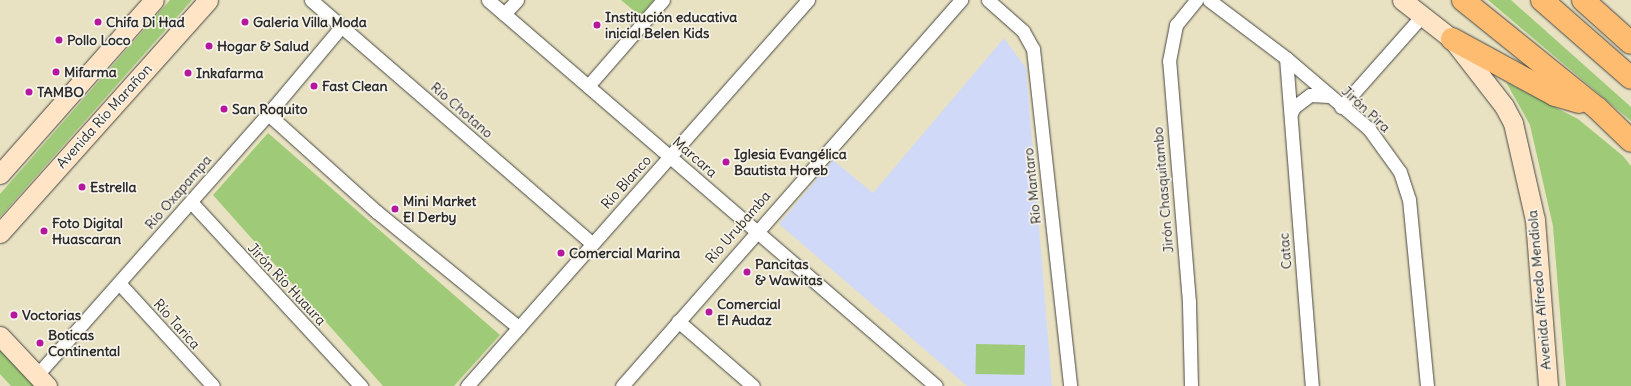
<!DOCTYPE html>
<meta charset="utf-8">
<style>
body{margin:0}
#map{position:relative;width:1631px;height:386px;overflow:hidden;background:#e8e2c2;font-family:Delius,sans-serif}
div>[style]{position:absolute}
.built>*{inset:0;background:#d1d9f9}
.green>*{inset:0;background:#9fcb78;transform-origin:0 0}
.roads{filter:drop-shadow(0 0 1px #474642) drop-shadow(0 0 1px #474642)}
.street>*{height:13px;margin:-6.5px;padding:0 6.5px;transform-origin:6.5px;border-radius:6.5px;background:#fff}
.secondary>*{height:19px;margin:-9.5px;padding:0 9.5px;transform-origin:9.5px;border-radius:9.5px;background:#ffe4c6}
.highway>*{height:22px;margin:-11px;padding:0 11px;transform-origin:11px;border-radius:11px;background:#febc70}
.dots>*{width:11px;height:11px;translate:-50% -50%;box-sizing:border-box;border:2px solid #f7f3e8;border-radius:50%}
span{translate:-50% -50%;white-space:nowrap;text-align:center;line-height:1.15;-webkit-text-stroke:3.5px #f7f3e8;paint-order:stroke}
.poi-label{font-size:14px;color:#2b2b2b;font-weight:700}
.left{translate:0 -50%;text-align:left}
.street-label{font-size:14px;color:#2b2b2b}
</style>
<div id="map">
<div class="built">
<i style="clip-path:polygon(1004px 38px,1026px 68px,1052px 386px,967px 386px,779px 224px,833px 160px,873px 193px)"></i>
</div>
<div class="green">
<i style="clip-path:polygon(170px 0,192px 0,0 217px,0 194px)"></i>
<i style="clip-path:polygon(621px 0,654px 0,640px 16px)"></i>
<i style="clip-path:polygon(1488px 0,1511px 0,1631px 107px,1631px 121px)"></i>
<i style="clip-path:polygon(1506px 82px,1578px 119px,1623px 156px,1631px 166px,1631px 386px,1566px 386px,1553px 226px,1530px 125px)"></i>
<i style="clip-path:polygon(268px 133px,500px 335px,454px 386px,383px 386px,213px 195px)"></i>
<i style="clip-path:polygon(0 341px,40px 386px,11px 386px,0 374px)"></i>
<i style="left:976px;top:344px;width:49px;height:30px;rotate:1deg"></i>
</div>
<div class="roads">
<div class="street">
<i style="left:311px;top:0;width:371px;rotate:40.9deg"></i>
<i style="left:488px;top:0;width:591px;rotate:40.75deg"></i>
<i style="left:988px;top:0;width:47px;rotate:41.5deg"></i>
<i style="left:1023px;top:31px;width:21px;rotate:61deg"></i>
<i style="left:1033px;top:49px;width:339px;rotate:83.7deg"></i>
<i style="left:1209px;top:0;width:96px;rotate:37deg"></i>
<i style="left:1286px;top:58px;width:109px;rotate:40.5deg"></i>
<i style="left:1369px;top:129px;width:53px;rotate:54.2deg"></i>
<i style="left:1400px;top:172px;width:28px;rotate:72deg"></i>
<i style="left:1409px;top:199px;width:188px;rotate:84.5deg"></i>
<i style="left:504px;top:14px;width:19px;rotate:-47deg"></i>
<i style="left:1286px;top:58px;width:329px;rotate:85.5deg"></i>
<i style="left:588px;top:86px;width:114px;rotate:-48.9deg"></i>
<i style="left:1341px;top:107px;width:120px;rotate:-48.4deg"></i>
<i style="left:1291px;top:113px;width:7px;rotate:-63deg"></i>
<i style="left:1294px;top:107px;width:20px;rotate:-37deg"></i>
<i style="left:1310px;top:95px;width:19px;rotate:3deg"></i>
<i style="left:268px;top:114px;width:147px;rotate:42deg"></i>
<i style="left:377px;top:212px;width:183px;rotate:39.2deg"></i>
<i style="left:191px;top:202px;width:251px;rotate:47.3deg"></i>
<i style="left:119px;top:283px;width:139px;rotate:47.6deg"></i>
<i style="left:678px;top:321px;width:99px;rotate:40.9deg"></i>
<i style="left:37px;top:375px;width:349px;rotate:-48.5deg"></i>
<i style="left:268px;top:114px;width:114px;rotate:-50deg"></i>
<i style="left:467px;top:386px;width:515px;rotate:-48.54deg"></i>
<i style="left:622px;top:386px;width:514px;rotate:-48.71deg"></i>
<i style="left:1191px;top:386px;width:84px;rotate:-91.4deg"></i>
<i style="left:1189px;top:302px;width:242px;rotate:-94.7deg"></i>
<i style="left:1169px;top:61px;width:37px;rotate:-79deg"></i>
<i style="left:1176px;top:25px;width:32px;rotate:-51deg"></i>
</div>
<div class="secondary">
<i style="left:1402px;top:0;width:63px;rotate:38deg"></i>
<i style="left:1452px;top:39px;width:85px;rotate:52.2deg"></i>
<i style="left:1504px;top:106px;width:19px;rotate:62deg"></i>
<i style="left:1513px;top:123px;width:99px;rotate:77.2deg"></i>
<i style="left:1535px;top:220px;width:167px;rotate:85.5deg"></i>
<i style="left:0;top:174px;width:232px;rotate:-48.5deg"></i>
<i style="left:0;top:233px;width:312px;rotate:-48.2deg"></i>
<i style="left:0;top:336px;width:69px;rotate:46.8deg"></i>
</div>
<div class="highway">
<i style="left:1463px;top:0;width:172px;rotate:38.9deg"></i>
<i style="left:1597px;top:108px;width:47px;rotate:44.1deg"></i>
<i style="left:1542px;top:0;width:118px;rotate:41.2deg"></i>
<i style="left:1583px;top:0;width:64px;rotate:41.9deg"></i>
<i style="left:1452px;top:39px;width:117px;rotate:28.5deg"></i>
<i style="left:1555px;top:95px;width:25px;rotate:16deg"></i>
</div>
</div>
<div class="dots">
<i style="left:98px;top:22px;background:#b5179e"></i>
<i style="left:245px;top:22px;background:#b5179e"></i>
<i style="left:597px;top:25px;background:#b5179e"></i>
<i style="left:59px;top:40px;background:#b5179e"></i>
<i style="left:209px;top:46px;background:#b5179e"></i>
<i style="left:56px;top:72px;background:#b5179e"></i>
<i style="left:188px;top:73px;background:#b5179e"></i>
<i style="left:314px;top:86px;background:#b5179e"></i>
<i style="left:29px;top:92px;background:#b5179e"></i>
<i style="left:224px;top:109px;background:#b5179e"></i>
<i style="left:726px;top:162px;background:#b5179e"></i>
<i style="left:82px;top:187px;background:#b5179e"></i>
<i style="left:395px;top:209px;background:#b5179e"></i>
<i style="left:44px;top:231px;background:#b5179e"></i>
<i style="left:561px;top:253px;background:#b5179e"></i>
<i style="left:747px;top:272px;background:#b5179e"></i>
<i style="left:709px;top:312px;background:#b5179e"></i>
<i style="left:14px;top:315px;background:#b5179e"></i>
<i style="left:40px;top:343px;background:#b5179e"></i>
</div>
<div class="poi-label">
<span class="left" style="left:605px;top:25px">Institución educativa<br>inicial Belen Kids</span>
<span class="left" style="left:106px;top:22px">Chifa Di Had</span>
<span class="left" style="left:253px;top:22px">Galeria Villa Moda</span>
<span class="left" style="left:67px;top:40px">Pollo Loco</span>
<span class="left" style="left:217px;top:46px">Hogar &amp; Salud</span>
<span class="left" style="left:64px;top:72px">Mifarma</span>
<span class="left" style="left:196px;top:73px">Inkafarma</span>
<span class="left" style="left:322px;top:86px">Fast Clean</span>
<span class="left" style="left:37px;top:92px">TAMBO</span>
<span class="left" style="left:232px;top:109px">San Roquito</span>
<span class="left" style="left:734px;top:162px">Iglesia Evangélica<br>Bautista Horeb</span>
<span class="left" style="left:90px;top:187px">Estrella</span>
<span class="left" style="left:403px;top:209px">Mini Market<br>El Derby</span>
<span class="left" style="left:52px;top:231px">Foto Digital<br>Huascaran</span>
<span class="left" style="left:569px;top:253px">Comercial Marina</span>
<span class="left" style="left:755px;top:272px">Pancitas<br>&amp; Wawitas</span>
<span class="left" style="left:717px;top:312px">Comercial<br>El Audaz</span>
<span class="left" style="left:22px;top:315px">Voctorias</span>
<span class="left" style="left:48px;top:343px">Boticas<br>Continental</span>
</div>
<div class="street-label">
<span style="left:1366px;top:109px;rotate:43deg">Jirón Pira</span>
<span style="left:462px;top:110px;rotate:41deg">Río Chotano</span>
<span style="left:104px;top:116px;rotate:-48deg">Avenida Río Marañon</span>
<span style="left:695px;top:157px;rotate:41deg">Marcara</span>
<span style="left:626px;top:182px;rotate:-48deg">Río Blanco</span>
<span style="left:1032px;top:186px;rotate:-96deg">Río Mantaro</span>
<span style="left:1163px;top:190px;rotate:-95deg">Jirón Chasquitambo</span>
<span style="left:178px;top:192px;rotate:-49deg">Río Oxapampa</span>
<span style="left:738px;top:227px;rotate:-49deg">Río Urubamba</span>
<span style="left:1285px;top:251px;rotate:-95deg">Catac</span>
<span style="left:287px;top:284px;rotate:47deg">Jirón Río Huaura</span>
<span style="left:1539px;top:290px;rotate:-95deg">Avenida Alfredo Mendiola</span>
<span style="left:177px;top:324px;rotate:48deg">Río Tarica</span>
</div>
</div>
